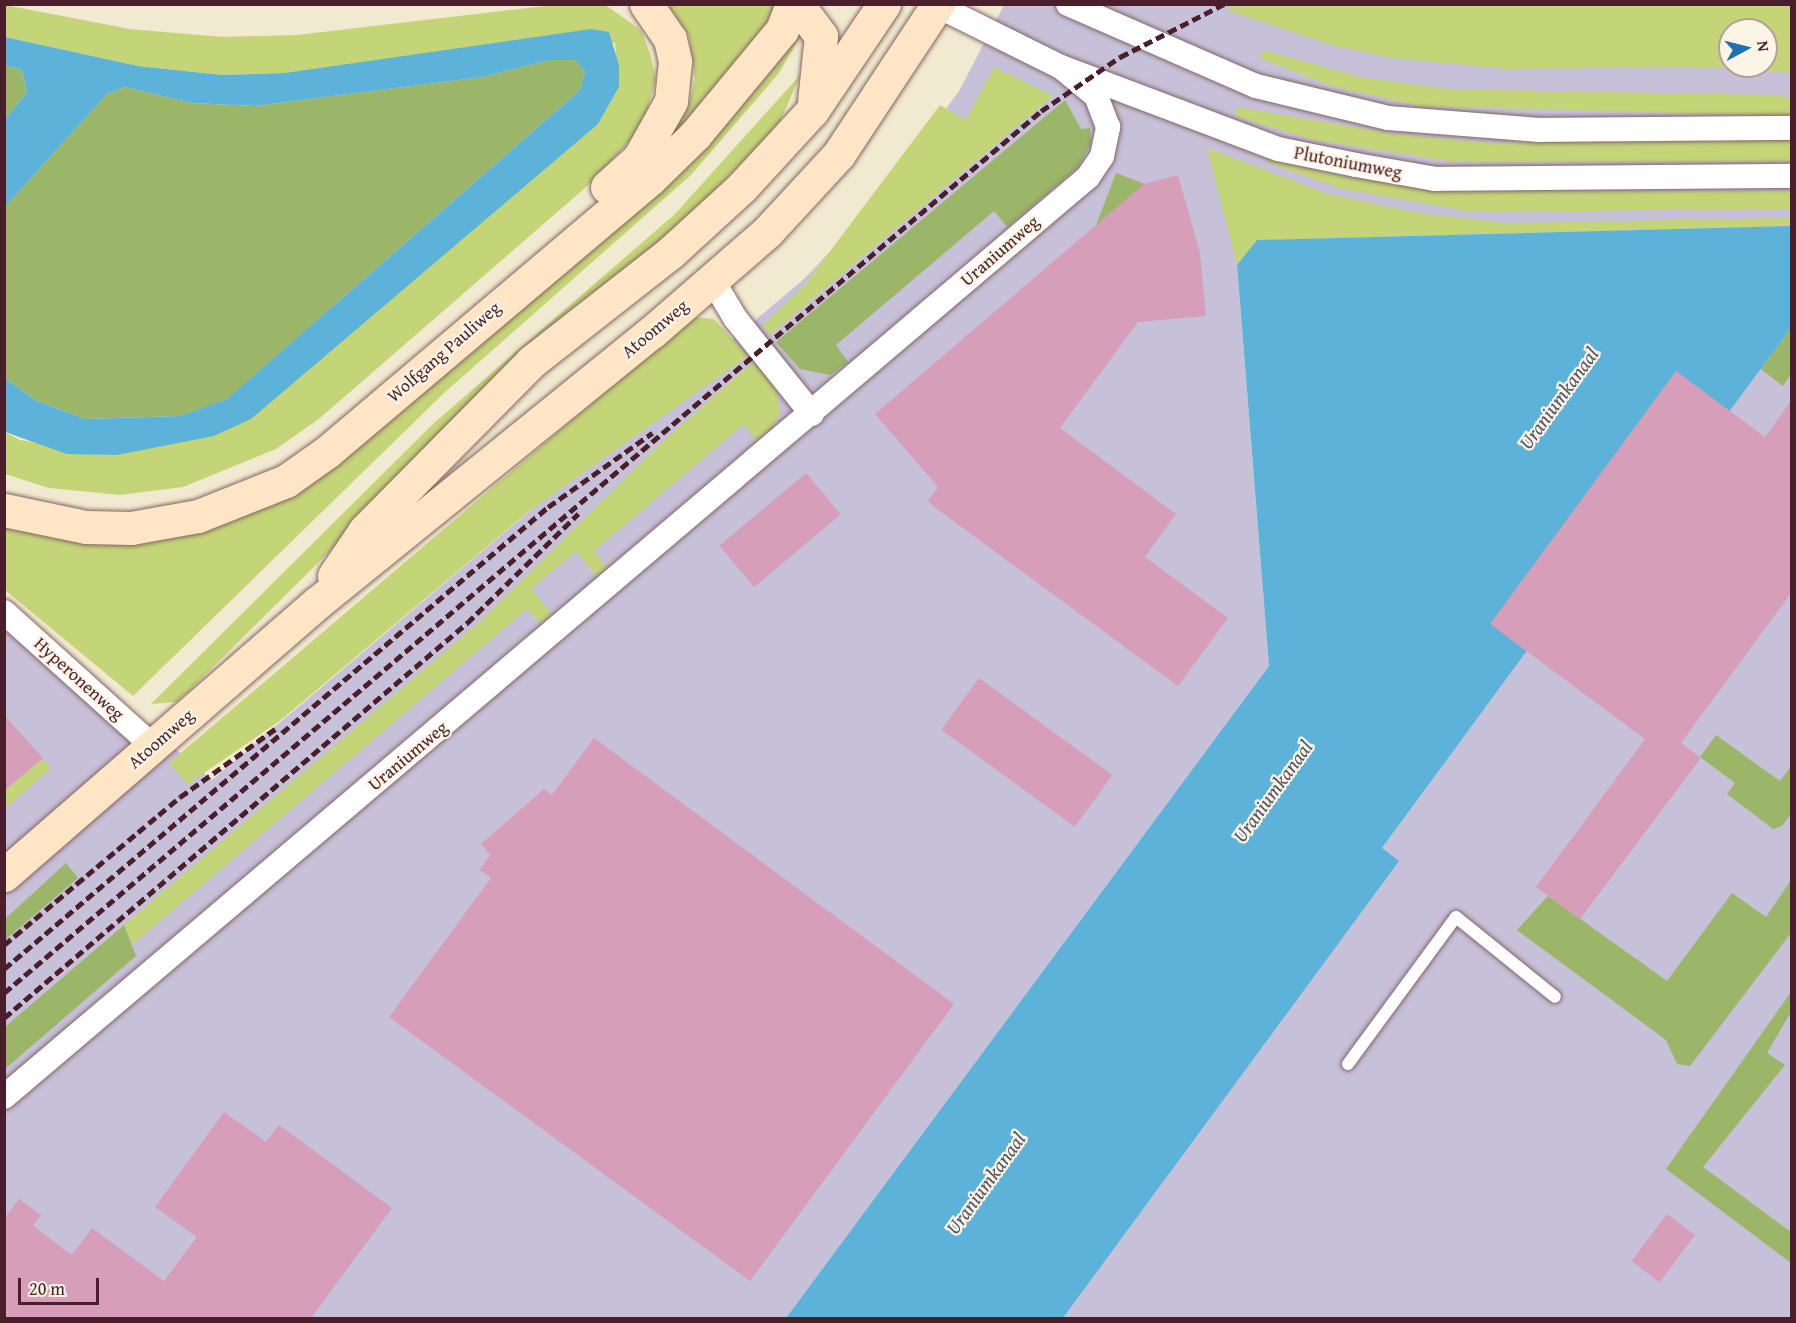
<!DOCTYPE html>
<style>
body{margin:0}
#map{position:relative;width:1796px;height:1323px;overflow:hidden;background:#f1ead0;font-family:"Gentium Book Plus",serif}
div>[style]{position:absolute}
.industrial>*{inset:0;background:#c7c0d9}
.green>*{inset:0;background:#c4d578}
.forest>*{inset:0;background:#9bb668;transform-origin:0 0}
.water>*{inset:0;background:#5cb2d8}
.building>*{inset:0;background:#d69eb8;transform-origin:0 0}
.roads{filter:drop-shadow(0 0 2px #846665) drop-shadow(0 0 2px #846665)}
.lane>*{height:12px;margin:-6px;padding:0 6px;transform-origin:6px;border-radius:6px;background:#fff}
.street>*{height:24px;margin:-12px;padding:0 12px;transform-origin:12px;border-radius:12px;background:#fff}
.secondary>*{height:33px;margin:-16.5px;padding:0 16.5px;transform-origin:16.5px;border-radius:16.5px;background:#fee5c5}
.rail>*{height:4.5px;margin-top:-2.25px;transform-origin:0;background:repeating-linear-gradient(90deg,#4a1f2b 0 9px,transparent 0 13.5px)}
span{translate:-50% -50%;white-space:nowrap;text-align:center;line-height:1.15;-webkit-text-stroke:4.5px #fcf5e5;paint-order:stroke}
.street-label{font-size:18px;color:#4a1f2b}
.water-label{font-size:20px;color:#505268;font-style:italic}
.frame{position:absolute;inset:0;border:6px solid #4a1f2b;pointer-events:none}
.north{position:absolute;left:1718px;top:18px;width:60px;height:60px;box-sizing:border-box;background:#fcf5e5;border:2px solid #b59f9b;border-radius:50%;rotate:83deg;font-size:16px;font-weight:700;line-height:24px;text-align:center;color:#4a1f2b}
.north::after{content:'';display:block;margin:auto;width:21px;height:27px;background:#1f6fb2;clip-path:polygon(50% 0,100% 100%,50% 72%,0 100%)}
.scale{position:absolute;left:18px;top:1278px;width:81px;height:27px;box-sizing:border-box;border:3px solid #4a1f2b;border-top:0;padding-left:8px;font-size:18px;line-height:21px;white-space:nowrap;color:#4a1f2b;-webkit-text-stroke:4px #fcf5e5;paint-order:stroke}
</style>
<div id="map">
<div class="industrial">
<i style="clip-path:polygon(evenodd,1004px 5px,1791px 5px,1791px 226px,1257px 240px,1237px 265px,1269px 666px,786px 1318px,5px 1318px,4px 603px,212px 780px,804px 279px,882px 197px,959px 91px,1004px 5px,1730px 30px,1766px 30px,1766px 66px,1730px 66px,1730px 30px)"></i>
<i style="clip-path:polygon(1791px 328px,1791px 1318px,1063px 1318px,1398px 861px,1382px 848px,1620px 523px,1642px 530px)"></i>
</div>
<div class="green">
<i style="clip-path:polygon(604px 4px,641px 30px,650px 53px,656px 79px,642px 127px,593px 181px,320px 418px,276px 449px,183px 487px,120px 495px,49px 488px,5px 474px,4px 432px,20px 440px,117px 455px,598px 124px,619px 87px,615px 43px,285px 73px,222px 75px,138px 66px,5px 37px,5px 5px,130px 29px,223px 37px,297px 35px,553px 5px)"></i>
<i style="clip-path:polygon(779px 4px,773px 30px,655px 153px,689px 105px,695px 79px,689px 36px,668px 5px)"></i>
<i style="clip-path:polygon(evenodd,1240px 4px,1791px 5px,1791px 73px,1709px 67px,1509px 69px,1392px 58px,1336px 46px,1226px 10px,1240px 4px,1730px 30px,1766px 30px,1766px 66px,1730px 66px,1730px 30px)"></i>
<i style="clip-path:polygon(796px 22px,802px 33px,779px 73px,691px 175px,444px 393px,133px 696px,5px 590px,5px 520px,31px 528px,300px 485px)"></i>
<i style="clip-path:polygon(1263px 50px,1360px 77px,1448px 89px,1775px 95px,1791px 98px,1791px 116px,1420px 106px,1331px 86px,1260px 58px)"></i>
<i style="clip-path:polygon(994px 67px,1053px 96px,770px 335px,762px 326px,803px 287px,940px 105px,966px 120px)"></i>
<i style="clip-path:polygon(801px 74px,778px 126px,682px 224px,526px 356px,191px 689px,176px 702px,151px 704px,434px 423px,675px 214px)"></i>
<i style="clip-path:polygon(1237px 107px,1395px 134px,1494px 143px,1791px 139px,1791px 161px,1455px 162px,1314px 140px,1235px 116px)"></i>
<i style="clip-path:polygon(1207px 148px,1328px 194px,1418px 213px,1506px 223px,1791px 218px,1791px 226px,1257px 240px,1237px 265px)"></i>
<i style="clip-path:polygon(1268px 158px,1347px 177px,1446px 191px,1791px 191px,1791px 209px,1473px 212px,1343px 189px,1268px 163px)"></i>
<i style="clip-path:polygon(693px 317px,714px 319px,748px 356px,528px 512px,281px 720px,188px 784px,169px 763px)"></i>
<i style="clip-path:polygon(753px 362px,776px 388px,780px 413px,773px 426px,756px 440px,744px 424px,594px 551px,607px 567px,596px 576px,576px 551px,531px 589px,552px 614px,540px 623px,527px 609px,133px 944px,124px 925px,482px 620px,661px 443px)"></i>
<i style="clip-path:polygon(43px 758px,50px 769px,5px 809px,5px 791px)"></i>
</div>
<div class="forest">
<i style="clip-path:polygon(550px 60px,575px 60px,585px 72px,580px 90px,227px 399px,180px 416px,85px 419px,35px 400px,5px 378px,5px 207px,107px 94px,125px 87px,192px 103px,255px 106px,482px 77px)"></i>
<i style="clip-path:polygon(5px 65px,22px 70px,27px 92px,5px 119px)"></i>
<i style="clip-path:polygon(1065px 100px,1081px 129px,1090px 128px,1091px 143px,1078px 167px,1007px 227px,994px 211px,836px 345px,848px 362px,830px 375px,800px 369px,776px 342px)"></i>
<i style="left:1116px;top:173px;width:30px;height:375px;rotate:21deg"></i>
<i style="clip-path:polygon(1791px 328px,1791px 374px,1783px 386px,1761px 369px)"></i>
<i style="clip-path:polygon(1716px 735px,1780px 781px,1791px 766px,1791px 814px,1782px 826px,1773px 829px,1727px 794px,1735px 783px,1700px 757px)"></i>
<i style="clip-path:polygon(66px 863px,78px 878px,5px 940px,5px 919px)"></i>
<i style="clip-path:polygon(1791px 880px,1791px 933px,1690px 1066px,1677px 1064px,1666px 1040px,1517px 930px,1548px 896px,1667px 981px,1732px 893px,1766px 917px)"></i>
<i style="clip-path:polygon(124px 925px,136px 956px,5px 1069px,5px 1027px)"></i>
<i style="clip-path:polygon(1791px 992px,1791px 1012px,1767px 1053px,1785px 1065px,1703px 1167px,1791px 1232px,1791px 1263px,1666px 1169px)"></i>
</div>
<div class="water">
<i style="clip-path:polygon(591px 29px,609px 32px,619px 65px,619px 87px,598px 124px,251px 419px,214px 436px,117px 455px,67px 454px,5px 432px,5px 378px,35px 400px,85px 419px,180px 416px,227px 399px,580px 90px,585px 72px,575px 60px,550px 60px,482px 77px,255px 106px,192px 103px,125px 87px,107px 94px,5px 207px,5px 119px,27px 92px,22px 70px,5px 65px,5px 37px,138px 66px,222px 75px,285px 73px)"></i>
<i style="clip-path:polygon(1791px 226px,1791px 328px,1642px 530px,1620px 524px,1382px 848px,1399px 861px,1063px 1318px,786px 1318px,1269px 666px,1237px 265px,1257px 240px)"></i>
</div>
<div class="building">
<i style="clip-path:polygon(1178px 175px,1200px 253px,1206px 316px,1138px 322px,1060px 428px,1176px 514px,1145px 557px,1228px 618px,1178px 686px,933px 506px,928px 501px,938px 487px,875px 414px,1144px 184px)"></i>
<i style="clip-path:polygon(1676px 371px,1765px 437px,1791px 401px,1791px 593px,1681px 743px,1701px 758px,1580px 919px,1536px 887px,1645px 739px,1490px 624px)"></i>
<i style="left:806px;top:473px;width:54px;height:113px;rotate:50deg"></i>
<i style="left:979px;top:678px;width:165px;height:64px;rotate:36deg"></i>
<i style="clip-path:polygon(4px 715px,43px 758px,4px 791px)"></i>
<i style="clip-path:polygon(594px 738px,954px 1004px,750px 1281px,389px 1017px,491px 878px,480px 870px,490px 855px,481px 844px,544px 789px,552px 795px)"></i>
<i style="clip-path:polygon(224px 1112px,266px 1142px,279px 1125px,392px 1208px,311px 1318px,4px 1318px,4px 1219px,19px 1199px,41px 1215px,33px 1226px,72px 1255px,92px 1228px,164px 1281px,197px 1237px,155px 1207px)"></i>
<i style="left:1667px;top:1214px;width:35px;height:59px;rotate:37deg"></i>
</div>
<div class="roads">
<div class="lane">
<i style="left:1348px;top:1064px;width:182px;rotate:-53.7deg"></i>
<i style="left:1456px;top:917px;width:127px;rotate:38.9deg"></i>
</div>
<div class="street">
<i style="left:1068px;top:4px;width:205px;rotate:23.6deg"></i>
<i style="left:1256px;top:86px;width:136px;rotate:13.6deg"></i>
<i style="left:1388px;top:118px;width:152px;rotate:4.5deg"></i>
<i style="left:1540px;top:130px;width:252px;rotate:-0.5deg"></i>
<i style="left:938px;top:6px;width:137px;rotate:26.4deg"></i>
<i style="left:1061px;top:67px;width:232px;rotate:20.7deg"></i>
<i style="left:1278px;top:149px;width:80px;rotate:11.6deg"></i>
<i style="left:1356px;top:165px;width:80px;rotate:10deg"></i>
<i style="left:1435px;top:179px;width:357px;rotate:-0.5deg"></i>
<i style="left:713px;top:281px;width:43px;rotate:59.3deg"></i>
<i style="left:735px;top:318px;width:123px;rotate:51.3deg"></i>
<i style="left:4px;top:612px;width:200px;rotate:42deg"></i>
<i style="left:4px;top:1097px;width:1422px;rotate:-40.32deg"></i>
<i style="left:1088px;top:177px;width:25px;rotate:-56deg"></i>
<i style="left:1102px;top:156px;width:30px;rotate:-78deg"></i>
<i style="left:1108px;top:127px;width:33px;rotate:-111deg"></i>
<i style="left:1096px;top:96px;width:45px;rotate:-140.4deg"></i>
</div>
<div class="secondary">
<i style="left:797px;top:4px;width:40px;rotate:53deg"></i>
<i style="left:821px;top:36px;width:65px;rotate:96.1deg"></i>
<i style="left:607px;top:187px;width:43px;rotate:-42.2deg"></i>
<i style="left:639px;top:158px;width:65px;rotate:-60.7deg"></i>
<i style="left:671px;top:101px;width:40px;rotate:-84.3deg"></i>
<i style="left:675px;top:61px;width:23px;rotate:-103deg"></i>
<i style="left:670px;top:39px;width:42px;rotate:-124.4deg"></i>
<i style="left:4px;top:510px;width:84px;rotate:11.7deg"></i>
<i style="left:86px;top:527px;width:45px;rotate:1.3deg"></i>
<i style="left:131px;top:528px;width:68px;rotate:-10.2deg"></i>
<i style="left:198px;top:516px;width:95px;rotate:-21.7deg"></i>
<i style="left:286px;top:481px;width:50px;rotate:-35.3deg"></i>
<i style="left:327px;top:452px;width:423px;rotate:-40.2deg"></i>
<i style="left:650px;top:179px;width:63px;rotate:-44.4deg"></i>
<i style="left:695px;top:135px;width:136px;rotate:-50.4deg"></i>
<i style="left:782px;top:30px;width:28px;rotate:-69deg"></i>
<i style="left:334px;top:576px;width:55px;rotate:-56deg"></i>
<i style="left:365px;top:530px;width:236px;rotate:-45.3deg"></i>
<i style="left:531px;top:362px;width:177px;rotate:-38.1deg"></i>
<i style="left:670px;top:253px;width:98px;rotate:-42.5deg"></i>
<i style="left:742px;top:187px;width:103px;rotate:-47.4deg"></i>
<i style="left:812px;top:111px;width:129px;rotate:-56.1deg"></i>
<i style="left:4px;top:875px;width:415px;rotate:-41deg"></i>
<i style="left:317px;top:603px;width:431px;rotate:-39deg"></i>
<i style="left:652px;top:332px;width:154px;rotate:-41deg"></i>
<i style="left:768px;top:231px;width:105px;rotate:-47.3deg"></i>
<i style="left:839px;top:154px;width:180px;rotate:-56.6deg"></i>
</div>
</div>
<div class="rail">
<i style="left:4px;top:945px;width:230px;rotate:-40.1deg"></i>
<i style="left:180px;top:797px;width:117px;rotate:-35.6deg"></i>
<i style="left:4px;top:969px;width:714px;rotate:-40.34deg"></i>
<i style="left:548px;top:507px;width:128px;rotate:-35.4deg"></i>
<i style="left:4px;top:993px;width:1361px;rotate:-40.38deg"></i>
<i style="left:1041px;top:111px;width:96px;rotate:-34.4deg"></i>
<i style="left:1120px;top:57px;width:117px;rotate:-27deg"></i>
<i style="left:4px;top:1018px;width:609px;rotate:-40.47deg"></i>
<i style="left:467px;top:623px;width:156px;rotate:-44.5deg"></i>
</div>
<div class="street-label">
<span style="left:1348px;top:163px;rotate:11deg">Plutoniumweg</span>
<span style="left:1000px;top:251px;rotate:-41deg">Uraniumweg</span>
<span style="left:655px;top:329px;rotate:-40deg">Atoomweg</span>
<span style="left:444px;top:352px;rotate:-41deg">Wolfgang Pauliweg</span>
<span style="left:79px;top:679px;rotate:42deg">Hyperonenweg</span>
<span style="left:161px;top:739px;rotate:-41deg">Atoomweg</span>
<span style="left:408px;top:756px;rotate:-40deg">Uraniumweg</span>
</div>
<div class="water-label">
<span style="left:1558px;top:398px;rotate:-54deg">Uraniumkanaal</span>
<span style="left:1272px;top:791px;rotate:-54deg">Uraniumkanaal</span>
<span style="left:985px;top:1183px;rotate:-54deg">Uraniumkanaal</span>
</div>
<div class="frame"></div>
<div class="north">N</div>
<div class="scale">20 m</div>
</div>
